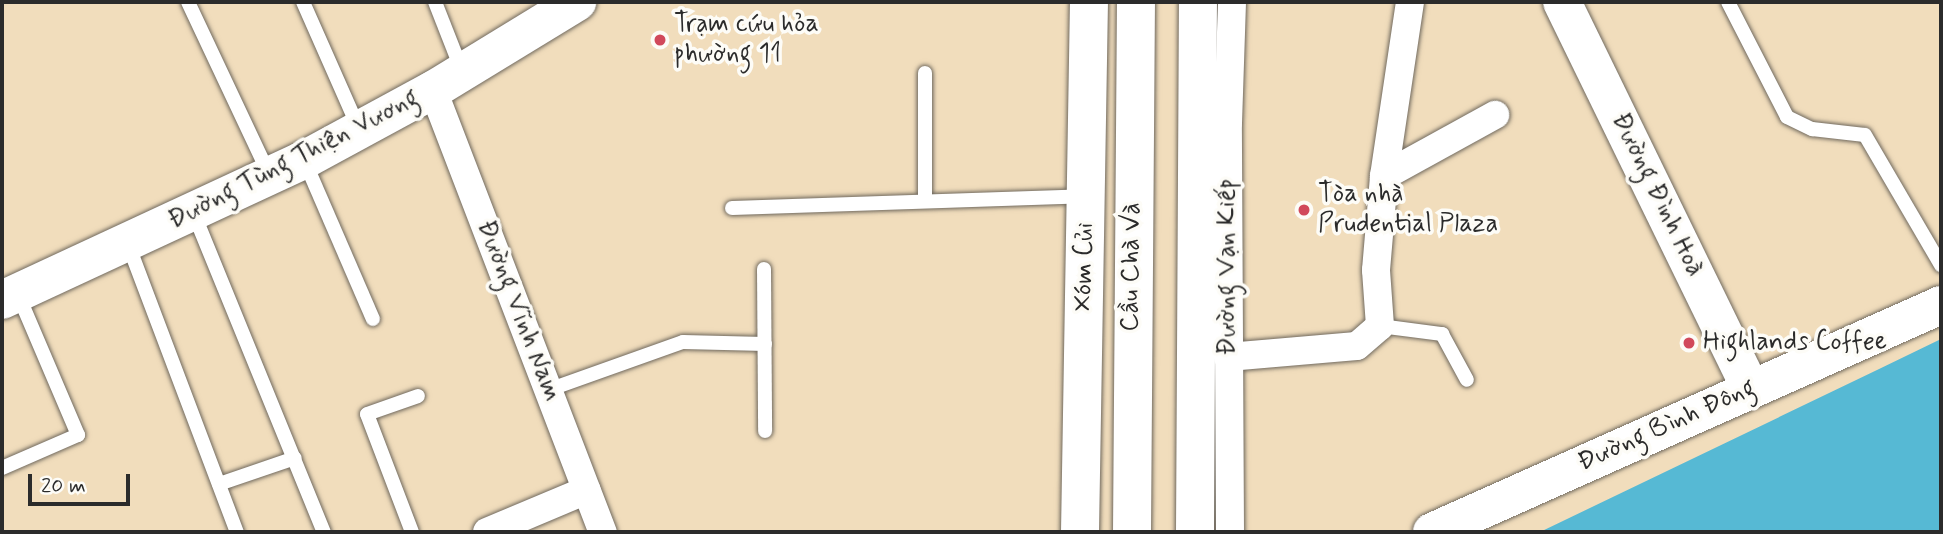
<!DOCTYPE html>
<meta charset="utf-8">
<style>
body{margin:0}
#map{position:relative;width:1943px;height:534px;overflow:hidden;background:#f1ddbc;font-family:Mynerve,sans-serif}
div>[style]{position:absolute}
.water>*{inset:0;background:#56b9d4}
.roads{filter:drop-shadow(0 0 2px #70695e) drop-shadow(0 0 2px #70695e)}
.lane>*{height:14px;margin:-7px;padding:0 7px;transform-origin:7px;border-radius:7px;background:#fff}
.street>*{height:28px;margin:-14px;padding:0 14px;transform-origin:14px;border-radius:14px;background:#fff}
.secondary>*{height:38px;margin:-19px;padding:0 19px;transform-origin:19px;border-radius:19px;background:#fff}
.primary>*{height:38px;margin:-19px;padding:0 19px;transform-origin:19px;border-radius:19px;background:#fff}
.dots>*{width:19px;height:19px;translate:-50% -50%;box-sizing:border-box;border:4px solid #fdfcf7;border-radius:50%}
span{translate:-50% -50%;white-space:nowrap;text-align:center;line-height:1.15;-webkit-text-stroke:7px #fdfcf7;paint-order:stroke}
.poi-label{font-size:26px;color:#2b2b2b}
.left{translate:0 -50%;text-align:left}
.street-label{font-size:26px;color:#2b2b2b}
.frame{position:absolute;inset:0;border:4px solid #2b2b2b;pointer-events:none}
.scale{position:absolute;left:28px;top:474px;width:102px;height:32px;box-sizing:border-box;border:4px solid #2b2b2b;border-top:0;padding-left:9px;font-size:21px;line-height:24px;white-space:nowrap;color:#2b2b2b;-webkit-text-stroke:5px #fdfcf7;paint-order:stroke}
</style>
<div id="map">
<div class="water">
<i style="clip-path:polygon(1941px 339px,1941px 532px,1540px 532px,1877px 370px)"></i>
</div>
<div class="roads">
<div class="lane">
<i style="left:188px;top:2px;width:192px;rotate:64.8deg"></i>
<i style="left:303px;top:2px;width:139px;rotate:66.2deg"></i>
<i style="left:435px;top:2px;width:74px;rotate:68.6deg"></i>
<i style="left:1728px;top:2px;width:129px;rotate:62.8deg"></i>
<i style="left:1787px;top:117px;width:28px;rotate:26deg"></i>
<i style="left:1812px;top:129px;width:53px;rotate:6.5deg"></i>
<i style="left:1865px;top:135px;width:151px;rotate:59.7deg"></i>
<i style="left:925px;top:73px;width:128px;rotate:90deg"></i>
<i style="left:305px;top:162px;width:171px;rotate:66.6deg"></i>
<i style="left:732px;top:208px;width:353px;rotate:-1.9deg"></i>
<i style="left:194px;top:214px;width:344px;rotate:67.8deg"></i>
<i style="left:128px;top:244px;width:308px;rotate:69.3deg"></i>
<i style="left:764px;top:269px;width:162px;rotate:89.6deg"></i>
<i style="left:1380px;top:326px;width:63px;rotate:7.4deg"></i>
<i style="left:1442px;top:334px;width:52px;rotate:61.5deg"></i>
<i style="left:548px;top:390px;width:143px;rotate:-19.6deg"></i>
<i style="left:683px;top:342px;width:82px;rotate:1.4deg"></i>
<i style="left:2px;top:468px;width:83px;rotate:-23.5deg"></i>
<i style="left:78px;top:435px;width:153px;rotate:-113.1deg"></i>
<i style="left:219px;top:484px;width:80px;rotate:-18.9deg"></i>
<i style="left:412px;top:532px;width:126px;rotate:-110.9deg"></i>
<i style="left:367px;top:414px;width:54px;rotate:-19.4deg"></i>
</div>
<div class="street">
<i style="left:433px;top:90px;width:474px;rotate:69deg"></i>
<i style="left:1384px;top:176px;width:127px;rotate:-28.8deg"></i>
<i style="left:1228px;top:357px;width:129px;rotate:-4.9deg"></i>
<i style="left:1357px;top:346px;width:30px;rotate:-41deg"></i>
<i style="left:1380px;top:326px;width:56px;rotate:-94.1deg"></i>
<i style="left:1376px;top:270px;width:94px;rotate:-85.1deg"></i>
<i style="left:1384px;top:176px;width:176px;rotate:-81.5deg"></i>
<i style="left:487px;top:532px;width:108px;rotate:-22.8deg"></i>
<i style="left:1230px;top:532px;width:409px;rotate:-90.3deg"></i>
<i style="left:1228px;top:123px;width:121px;rotate:-88.1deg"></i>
</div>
<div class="secondary">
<i style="left:1562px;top:2px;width:431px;rotate:64deg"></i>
<i style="left:2px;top:300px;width:333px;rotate:-24.9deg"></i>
<i style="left:304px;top:160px;width:147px;rotate:-28.5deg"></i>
<i style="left:433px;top:90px;width:169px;rotate:-31.4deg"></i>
<i style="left:1080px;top:532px;width:530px;rotate:-89.03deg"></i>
<i style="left:1432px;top:532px;width:557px;rotate:-24.04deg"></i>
</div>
<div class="primary">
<i style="left:1132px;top:532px;width:530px;rotate:-89.57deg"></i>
<i style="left:1195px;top:532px;width:530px;rotate:-89.68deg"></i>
</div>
</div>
<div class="dots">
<i style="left:660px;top:40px;background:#d1495b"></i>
<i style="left:1304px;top:210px;background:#d1495b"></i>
<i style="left:1689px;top:343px;background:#d1495b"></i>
</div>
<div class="poi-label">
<span class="left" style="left:674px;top:40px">Trạm cứu hỏa<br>phường 11</span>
<span class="left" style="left:1318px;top:210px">Tòa nhà<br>Prudential Plaza</span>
<span class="left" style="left:1703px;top:343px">Highlands Coffee</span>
</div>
<div class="street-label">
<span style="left:294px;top:160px;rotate:-27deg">Đường Tùng Thiện Vương</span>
<span style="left:1657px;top:195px;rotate:64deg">Đường Đình Hoà</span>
<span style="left:1085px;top:267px;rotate:-89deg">Xóm Củi</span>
<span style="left:1132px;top:267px;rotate:-89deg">Cầu Chà Và</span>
<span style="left:1228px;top:267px;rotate:-90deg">Đường Vạn Kiếp</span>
<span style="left:518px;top:311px;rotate:69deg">Đường Vĩnh Nam</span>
<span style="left:1667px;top:426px;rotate:-24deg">Đường Bình Đông</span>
</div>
<div class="frame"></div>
<div class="scale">20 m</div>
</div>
